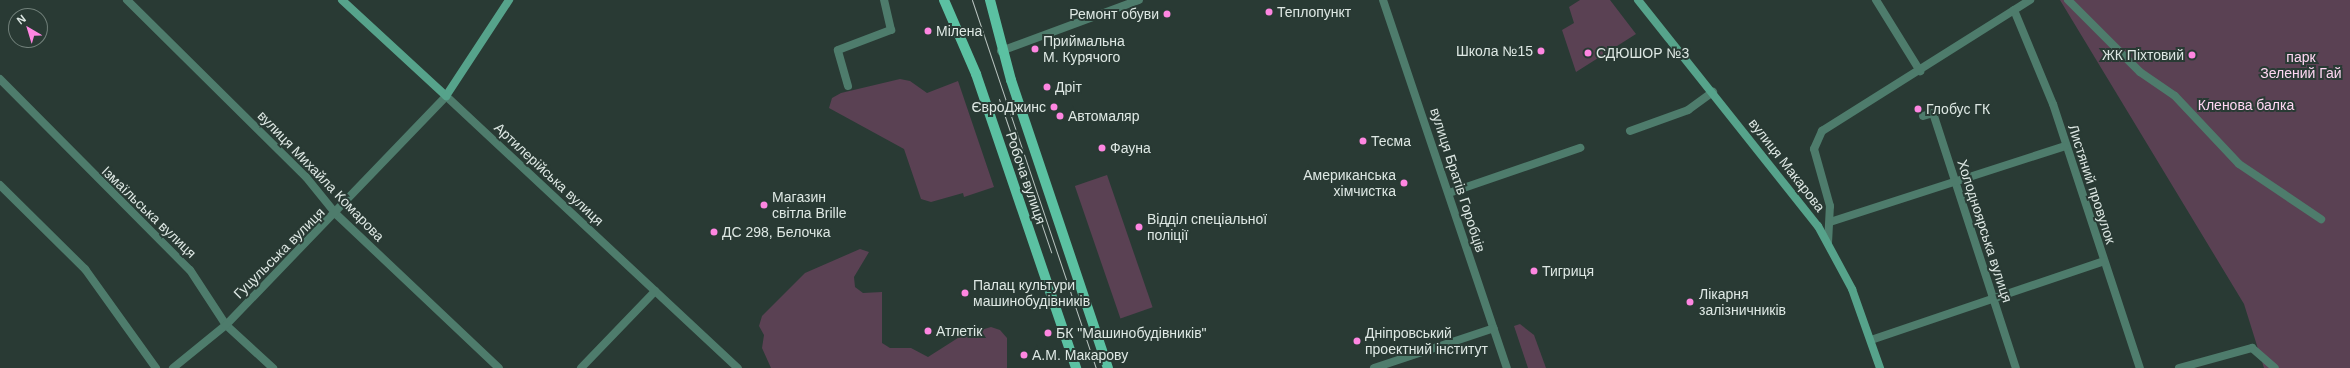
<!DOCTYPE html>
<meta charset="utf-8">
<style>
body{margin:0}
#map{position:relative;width:2350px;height:368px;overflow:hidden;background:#293a34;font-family:Helvetica,sans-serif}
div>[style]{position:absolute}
.green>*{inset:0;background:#5a4153;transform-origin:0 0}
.street>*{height:8px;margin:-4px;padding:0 4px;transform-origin:4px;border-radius:4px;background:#4e7c6c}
.secondary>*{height:8px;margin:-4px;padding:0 4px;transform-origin:4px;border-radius:4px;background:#56a38b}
.primary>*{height:10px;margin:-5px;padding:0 5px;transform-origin:5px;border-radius:5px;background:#5bc1a2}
.tram>*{height:1px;margin:-0.5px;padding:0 0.5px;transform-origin:0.5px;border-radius:0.5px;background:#b9c4c0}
.dots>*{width:11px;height:11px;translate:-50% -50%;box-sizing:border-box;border:2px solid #293a34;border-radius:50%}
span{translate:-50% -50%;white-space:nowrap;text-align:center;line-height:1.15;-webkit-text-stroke:4px #293a34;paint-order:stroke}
.poi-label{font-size:14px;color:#dee8e4}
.left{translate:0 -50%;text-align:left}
.right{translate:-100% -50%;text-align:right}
.park-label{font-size:14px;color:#ffd7f3}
.street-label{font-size:14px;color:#dee8e4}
.north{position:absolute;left:8px;top:8px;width:40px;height:40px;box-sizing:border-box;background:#293a34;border:1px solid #71807a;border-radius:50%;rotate:322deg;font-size:11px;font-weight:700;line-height:16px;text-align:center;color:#dee8e4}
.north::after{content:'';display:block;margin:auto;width:14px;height:18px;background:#fe86e1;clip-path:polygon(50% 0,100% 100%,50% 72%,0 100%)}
</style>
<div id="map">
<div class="green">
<i style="clip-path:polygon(1580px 0,1610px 0,1636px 34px,1576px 72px,1562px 30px,1574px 23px,1569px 7px)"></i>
<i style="clip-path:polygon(2060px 0,2350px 0,2350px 368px,2264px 368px,2244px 304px)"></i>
<i style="clip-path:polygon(900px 79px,910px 81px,927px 93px,958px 81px,994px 187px,964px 197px,963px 193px,931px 202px,921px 199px,904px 149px,829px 108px,832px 98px,841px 93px)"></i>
<i style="left:1107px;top:175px;width:140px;height:34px;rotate:71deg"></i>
<i style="clip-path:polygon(860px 249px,869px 252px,854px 277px,855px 287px,863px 293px,882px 292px,882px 343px,890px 348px,911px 348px,928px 357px,961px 336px,991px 327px,1000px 330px,1007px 338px,1007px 368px,771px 368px,762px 348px,764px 335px,759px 326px,762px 316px,805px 273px)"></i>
<i style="clip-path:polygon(1520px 324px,1534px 335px,1546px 368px,1528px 368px,1514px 326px)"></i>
</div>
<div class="street">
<i style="left:127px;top:0;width:252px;rotate:44.7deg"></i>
<i style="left:306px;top:177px;width:48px;rotate:51deg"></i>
<i style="left:336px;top:214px;width:224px;rotate:43.4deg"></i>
<i style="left:1383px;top:0;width:388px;rotate:71.4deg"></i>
<i style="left:1876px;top:0;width:84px;rotate:58.2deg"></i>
<i style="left:2068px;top:0;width:102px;rotate:45deg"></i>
<i style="left:2140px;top:72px;width:42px;rotate:34.4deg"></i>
<i style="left:2175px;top:96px;width:93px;rotate:46.7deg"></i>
<i style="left:2239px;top:164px;width:99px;rotate:33.9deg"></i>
<i style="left:2014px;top:10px;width:102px;rotate:67.5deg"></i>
<i style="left:2053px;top:104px;width:278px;rotate:71.8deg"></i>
<i style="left:1001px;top:51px;width:147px;rotate:-20.3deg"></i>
<i style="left:0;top:79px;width:269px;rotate:45.2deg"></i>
<i style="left:190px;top:270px;width:66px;rotate:56.8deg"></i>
<i style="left:226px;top:325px;width:64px;rotate:42.5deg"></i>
<i style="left:848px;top:86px;width:37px;rotate:-106deg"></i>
<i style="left:838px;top:50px;width:57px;rotate:-20.7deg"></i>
<i style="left:891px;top:30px;width:31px;rotate:-103deg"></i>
<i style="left:1923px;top:116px;width:10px;rotate:-17deg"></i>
<i style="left:1933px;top:113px;width:268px;rotate:72deg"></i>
<i style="left:1630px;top:131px;width:62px;rotate:-19.9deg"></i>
<i style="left:1688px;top:110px;width:31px;rotate:-36deg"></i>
<i style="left:0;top:185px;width:120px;rotate:44.7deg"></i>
<i style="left:85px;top:269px;width:122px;rotate:54.4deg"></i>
<i style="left:1449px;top:193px;width:139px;rotate:-19deg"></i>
<i style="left:1830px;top:222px;width:247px;rotate:-17.9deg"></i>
<i style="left:1828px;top:243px;width:37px;rotate:-87deg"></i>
<i style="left:1830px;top:206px;width:59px;rotate:-105.7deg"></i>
<i style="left:1814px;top:149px;width:20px;rotate:-66deg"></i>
<i style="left:1822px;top:131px;width:246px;rotate:-32.2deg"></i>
<i style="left:1871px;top:340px;width:246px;rotate:-18.7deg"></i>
<i style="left:173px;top:368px;width:68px;rotate:-39.1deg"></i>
<i style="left:226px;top:325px;width:318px;rotate:-46.1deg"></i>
<i style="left:446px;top:96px;width:399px;rotate:43deg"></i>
<i style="left:581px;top:368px;width:107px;rotate:-46.1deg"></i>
<i style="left:1374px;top:368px;width:126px;rotate:-18.4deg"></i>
<i style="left:2179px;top:368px;width:76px;rotate:-15.3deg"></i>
<i style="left:2252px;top:348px;width:30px;rotate:41deg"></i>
</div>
<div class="secondary">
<i style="left:342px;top:0;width:142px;rotate:42.7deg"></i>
<i style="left:446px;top:96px;width:115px;rotate:-56.7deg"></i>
<i style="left:1638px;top:0;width:289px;rotate:51.5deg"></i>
<i style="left:1818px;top:226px;width:72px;rotate:61.6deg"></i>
<i style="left:1852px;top:289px;width:84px;rotate:70.5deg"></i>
</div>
<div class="primary">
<i style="left:944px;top:0;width:81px;rotate:66.6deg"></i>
<i style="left:976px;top:74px;width:311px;rotate:71.2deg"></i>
<i style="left:990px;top:0;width:83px;rotate:75.3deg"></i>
<i style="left:1011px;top:80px;width:304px;rotate:71.4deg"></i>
</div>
<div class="tram">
<i style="left:972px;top:0;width:388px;rotate:71.4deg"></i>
<i style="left:999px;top:99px;width:162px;rotate:71.2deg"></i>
</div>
<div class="dots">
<i style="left:1269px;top:12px;background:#fe86e1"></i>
<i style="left:1167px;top:14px;background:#fe86e1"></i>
<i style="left:928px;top:31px;background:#fe86e1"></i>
<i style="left:1035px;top:49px;background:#fe86e1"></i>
<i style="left:1541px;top:51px;background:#fe86e1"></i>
<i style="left:1588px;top:53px;background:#fe86e1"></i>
<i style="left:2192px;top:55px;background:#fe86e1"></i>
<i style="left:1047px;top:87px;background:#fe86e1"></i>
<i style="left:1054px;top:107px;background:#fe86e1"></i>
<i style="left:1918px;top:109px;background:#fe86e1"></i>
<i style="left:1060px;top:116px;background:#fe86e1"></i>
<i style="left:1363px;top:141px;background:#fe86e1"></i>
<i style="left:1102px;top:148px;background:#fe86e1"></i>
<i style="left:1404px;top:183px;background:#fe86e1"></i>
<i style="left:764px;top:205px;background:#fe86e1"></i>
<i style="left:1139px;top:227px;background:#fe86e1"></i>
<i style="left:714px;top:232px;background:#fe86e1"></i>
<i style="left:1534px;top:271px;background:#fe86e1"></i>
<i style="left:965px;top:293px;background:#fe86e1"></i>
<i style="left:1690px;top:302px;background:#fe86e1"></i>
<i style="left:928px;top:331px;background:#fe86e1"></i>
<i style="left:1048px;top:333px;background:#fe86e1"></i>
<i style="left:1357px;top:341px;background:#fe86e1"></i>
<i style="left:1024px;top:355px;background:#fe86e1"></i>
</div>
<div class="poi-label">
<span class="left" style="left:1277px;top:12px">Теплопункт</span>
<span class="right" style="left:1159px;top:14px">Ремонт обуви</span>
<span class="left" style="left:936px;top:31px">Мілена</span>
<span class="left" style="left:1043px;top:49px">Приймальна<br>М. Курячого</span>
<span class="right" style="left:1533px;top:51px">Школа №15</span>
<span class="left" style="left:1596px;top:53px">СДЮШОР №3</span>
<span class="right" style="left:2184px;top:55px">ЖК Піхтовий</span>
<span class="left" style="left:1055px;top:87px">Дріт</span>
<span class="right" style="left:1046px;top:107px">ЄвроДжинс</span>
<span class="left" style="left:1926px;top:109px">Глобус ГК</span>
<span class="left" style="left:1068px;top:116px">Автомаляр</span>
<span class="left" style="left:1371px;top:141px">Тесма</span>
<span class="left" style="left:1110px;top:148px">Фауна</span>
<span class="right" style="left:1396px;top:183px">Американська<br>хімчистка</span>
<span class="left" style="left:772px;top:205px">Магазин<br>світла Brille</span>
<span class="left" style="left:1147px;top:227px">Відділ спеціальної<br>поліції</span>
<span class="left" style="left:722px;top:232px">ДС 298, Белочка</span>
<span class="left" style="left:1542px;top:271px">Тигриця</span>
<span class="left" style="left:973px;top:293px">Палац культури<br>машинобудівників</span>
<span class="left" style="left:1699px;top:302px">Лікарня<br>залізничників</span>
<span class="left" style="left:936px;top:331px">Атлетік</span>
<span class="left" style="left:1056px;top:333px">БК "Машинобудівників"</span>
<span class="left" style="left:1365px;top:341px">Дніпровський<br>проектний інститут</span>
<span class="left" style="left:1032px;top:355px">А.М. Макарову</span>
</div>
<div class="park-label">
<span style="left:2301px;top:65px">парк<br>Зелений Гай</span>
<span style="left:2246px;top:105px">Кленова балка</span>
</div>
<div class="street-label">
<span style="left:1787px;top:165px;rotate:52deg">вулиця Макарова</span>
<span style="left:549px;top:174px;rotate:43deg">Артилерійська вулиця</span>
<span style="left:321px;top:176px;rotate:46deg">вулиця Михайла Комарова</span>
<span style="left:1026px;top:178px;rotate:71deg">Робоча вулиця</span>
<span style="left:1458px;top:180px;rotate:72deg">вулиця Братів Горобців</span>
<span style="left:2092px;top:184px;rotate:72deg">Листяний провулок</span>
<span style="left:149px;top:212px;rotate:44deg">Ізмаїльська вулиця</span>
<span style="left:1985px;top:231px;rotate:72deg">Холодноярська вулиця</span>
<span style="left:279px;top:253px;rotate:-45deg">Гуцульська вулиця</span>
</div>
<div class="north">N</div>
</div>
